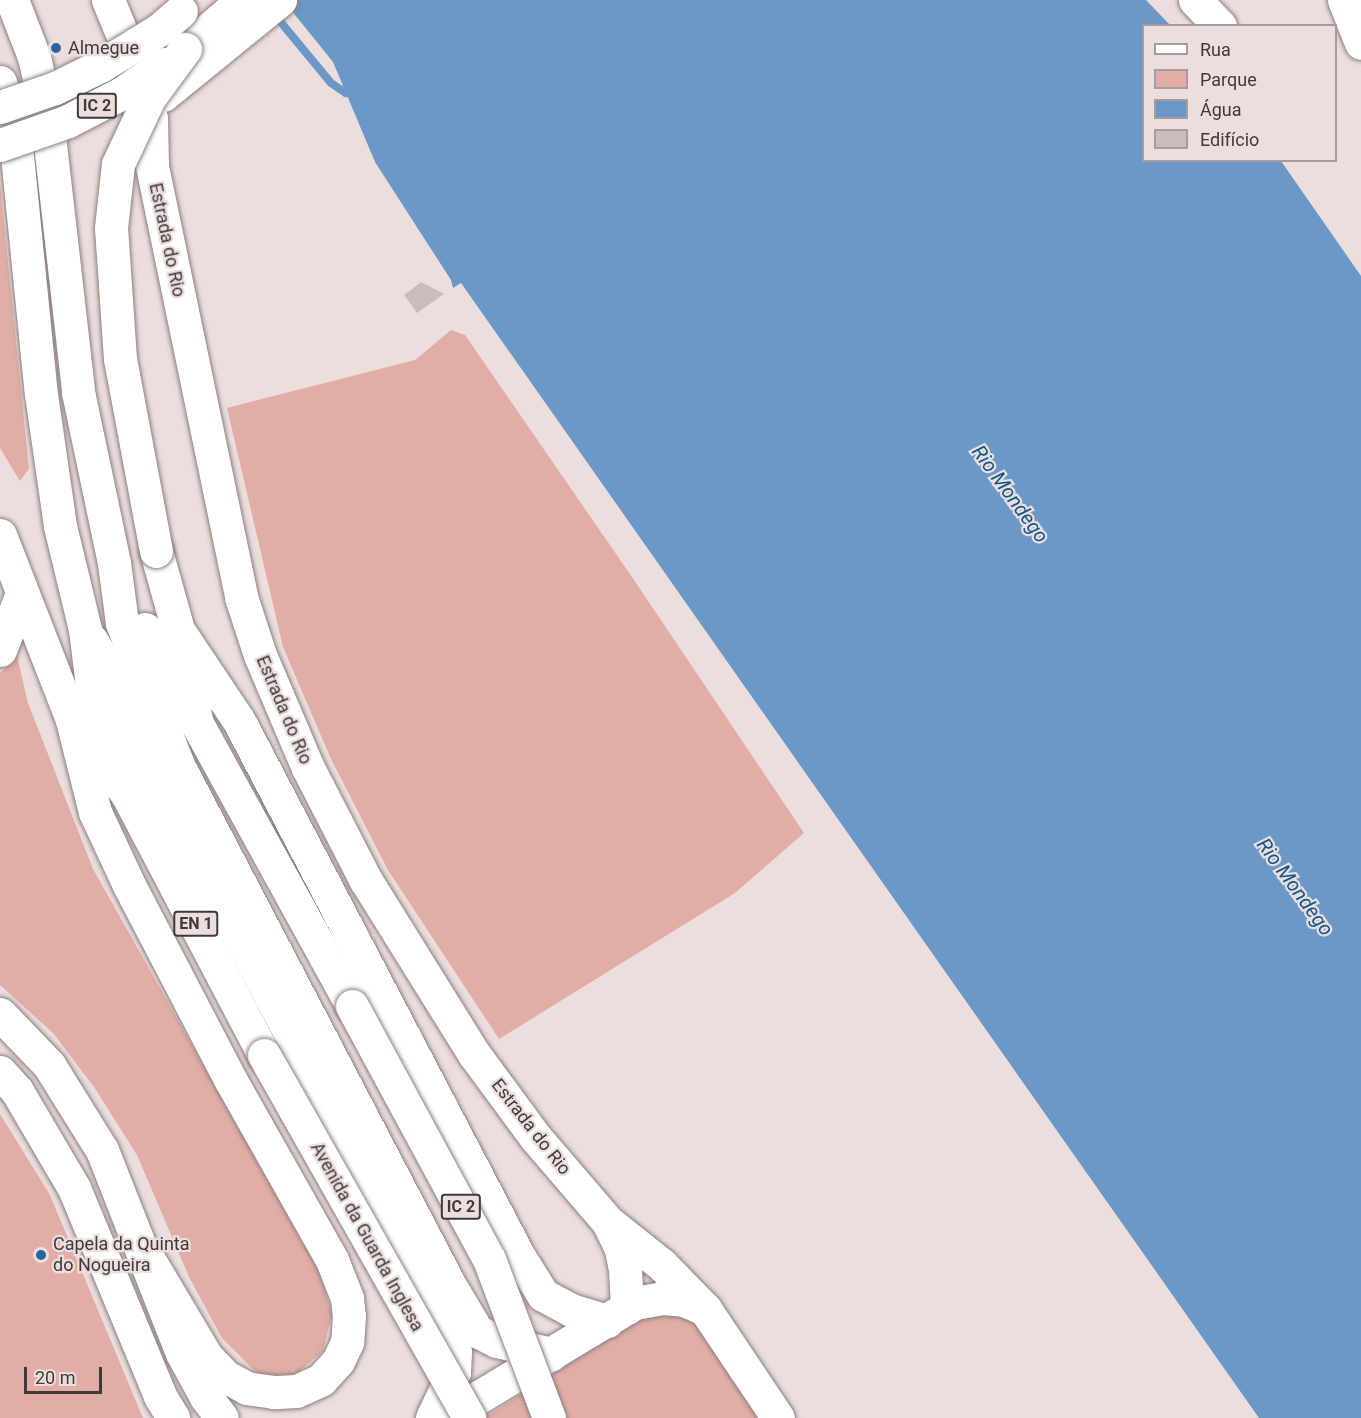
<!DOCTYPE html>
<meta charset="utf-8">
<style>
body{margin:0}
#map{position:relative;width:1361px;height:1418px;overflow:hidden;background:#ebdedc;font-family:Roboto,sans-serif}
div>[style]{position:absolute}
.green>*{inset:0;background:#e2ada7}
.water>*{inset:0;background:#6b98c6}
.stream>*{height:8px;margin:-4px;padding:0 4px;transform-origin:4px;border-radius:4px;background:#6b98c6}
.building>*{inset:0;background:#c9bcba}
.roads{filter:drop-shadow(0 0 2px #8b7f7e) drop-shadow(0 0 2px #8b7f7e)}
.minor>*{height:33px;margin:-16.5px;padding:0 16.5px;transform-origin:16.5px;border-radius:16.5px;background:#fff}
.major>*{height:33px;margin:-16.5px;padding:0 16.5px;transform-origin:16.5px;border-radius:16.5px;background:#fff}
.highway>*{height:33px;margin:-16.5px;padding:0 16.5px;transform-origin:16.5px;border-radius:16.5px;background:#fff}
.bridges{filter:drop-shadow(0 0 2px #8b7f7e) drop-shadow(0 0 2px #8b7f7e)}
.major-bridge>*{height:33px;margin:-16.5px;padding:0 16.5px;transform-origin:16.5px;border-radius:16.5px;background:#fff}
.highway-bridge>*{height:33px;margin:-16.5px;padding:0 16.5px;transform-origin:16.5px;border-radius:16.5px;background:#fff}
.dots>*{width:16px;height:16px;translate:-50% -50%;box-sizing:border-box;border:3px solid #ebdedc;border-radius:50%}
span{translate:-50% -50%;white-space:nowrap;text-align:center;line-height:1.15;-webkit-text-stroke:4.5px #ebdedc;paint-order:stroke}
.shield-label span{padding:2px 4px;background:#ebdedc;border:2px solid;border-radius:4px;-webkit-text-stroke-width:0}
.shield-label{font-size:16px;color:#3f3a39;font-weight:700}
.poi-label{font-size:18px;color:#3f3a39}
.left{translate:0 -50%;text-align:left}
.street-label{font-size:18px;color:#3f3a39}
.water-label{font-size:20px;color:#0f558e;font-style:italic}
.legend{position:absolute;left:1142px;top:24px;width:195px;height:138px;box-sizing:border-box;background:#ebdedc;border:2px solid #a69c9b;margin:0;padding:8px 10px;list-style:none;font-size:18px;color:#3f3a39}
.legend li{display:flex;align-items:center;gap:12px;height:30px}
.legend b{width:30px;border:2px solid #a69c9b}
.scale{position:absolute;left:24px;top:1367px;width:78px;height:27px;box-sizing:border-box;border:3px solid #3f3a39;border-top:0;padding-left:8px;font-size:18px;line-height:21px;white-space:nowrap;color:#3f3a39;-webkit-text-stroke:4px #ebdedc;paint-order:stroke}
</style>
<div id="map">
<div class="green">
<i style="clip-path:polygon(0 184px,29px 469px,20px 481px,0 448px)"></i>
<i style="clip-path:polygon(451px 330px,465px 335px,634px 580px,804px 833px,735px 893px,499px 1039px,388px 870px,331px 759px,283px 647px,227px 408px,415px 360px)"></i>
<i style="clip-path:polygon(17px 656px,28px 703px,93px 869px,320px 1273px,332px 1314px,323px 1351px,296px 1374px,260px 1376px,222px 1338px,189px 1277px,137px 1155px,94px 1087px,53px 1033px,0 985px,0 673px)"></i>
<i style="clip-path:polygon(0 1114px,50px 1195px,143px 1418px,0 1418px)"></i>
<i style="clip-path:polygon(655px 1314px,682px 1316px,704px 1330px,758px 1418px,484px 1418px,632px 1323px)"></i>
</div>
<div class="water">
<i style="clip-path:polygon(283px 0,1146px 0,1170px 25px,1144px 26px,1144px 160px,1281px 161px,1361px 276px,1361px 1418px,1259px 1418px,461px 283px,453px 288px,451px 280px,375px 162px,333px 62px)"></i>
</div>
<div class="stream">
<i style="left:274px;top:14px;width:89px;rotate:50.4deg"></i>
<i style="left:331px;top:83px;width:18px;rotate:34deg"></i>
<i style="left:346px;top:93px;width:9px;rotate:-27deg"></i>
</div>
<div class="building">
<i style="clip-path:polygon(421px 282px,444px 294px,417px 313px,404px 295px)"></i>
</div>
<div class="roads">
<div class="minor">
<i style="left:108px;top:0;width:81px;rotate:67.5deg"></i>
<i style="left:1195px;top:0;width:36px;rotate:46deg"></i>
<i style="left:1344px;top:0;width:46px;rotate:68.4deg"></i>
<i style="left:163px;top:95px;width:151px;rotate:-39.1deg"></i>
<i style="left:151px;top:118px;width:48px;rotate:88.8deg"></i>
<i style="left:152px;top:166px;width:440px;rotate:78.3deg"></i>
<i style="left:241px;top:597px;width:61px;rotate:71.9deg"></i>
<i style="left:260px;top:655px;width:123px;rotate:67deg"></i>
<i style="left:308px;top:768px;width:125px;rotate:62.8deg"></i>
<i style="left:365px;top:879px;width:206px;rotate:58.1deg"></i>
<i style="left:474px;top:1054px;width:104px;rotate:53.6deg"></i>
<i style="left:536px;top:1138px;width:111px;rotate:49.4deg"></i>
<i style="left:608px;top:1222px;width:69px;rotate:38.5deg"></i>
<i style="left:662px;top:1265px;width:62px;rotate:45.7deg"></i>
<i style="left:0;top:650px;width:61px;rotate:-68.9deg"></i>
<i style="left:609px;top:1224px;width:28px;rotate:64deg"></i>
<i style="left:621px;top:1249px;width:20px;rotate:79deg"></i>
<i style="left:625px;top:1269px;width:39px;rotate:87deg"></i>
</div>
<div class="major">
<i style="left:12px;top:0;width:61px;rotate:68.9deg"></i>
<i style="left:34px;top:57px;width:53px;rotate:77deg"></i>
<i style="left:46px;top:109px;width:285px;rotate:83.5deg"></i>
<i style="left:78px;top:392px;width:175px;rotate:78.1deg"></i>
<i style="left:114px;top:563px;width:61px;rotate:82.4deg"></i>
<i style="left:122px;top:623px;width:155px;rotate:68.4deg"></i>
<i style="left:179px;top:767px;width:583px;rotate:62.42deg"></i>
<i style="left:449px;top:1284px;width:55px;rotate:59.2deg"></i>
<i style="left:477px;top:1331px;width:22px;rotate:27deg"></i>
<i style="left:497px;top:1341px;width:56px;rotate:13.5deg"></i>
<i style="left:0;top:82px;width:45px;rotate:72deg"></i>
<i style="left:14px;top:125px;width:270px;rotate:84.3deg"></i>
<i style="left:41px;top:394px;width:133px;rotate:81.8deg"></i>
<i style="left:60px;top:526px;width:106px;rotate:76.4deg"></i>
<i style="left:85px;top:629px;width:65px;rotate:83deg"></i>
<i style="left:93px;top:694px;width:106px;rotate:71.2deg"></i>
<i style="left:127px;top:794px;width:295px;rotate:62.3deg"></i>
<i style="left:145px;top:629px;width:430px;rotate:61.2deg"></i>
<i style="left:92px;top:641px;width:50px;rotate:59.8deg"></i>
<i style="left:117px;top:684px;width:113px;rotate:67.7deg"></i>
<i style="left:160px;top:789px;width:614px;rotate:61.93deg"></i>
<i style="left:449px;top:1331px;width:22px;rotate:74deg"></i>
<i style="left:455px;top:1352px;width:20px;rotate:93deg"></i>
<i style="left:454px;top:1372px;width:51px;rotate:115.6deg"></i>
<i style="left:0;top:1014px;width:71px;rotate:46.1deg"></i>
<i style="left:49px;top:1065px;width:100px;rotate:58.1deg"></i>
<i style="left:102px;top:1150px;width:218px;rotate:68.5deg"></i>
<i style="left:182px;top:1353px;width:50px;rotate:61.4deg"></i>
<i style="left:206px;top:1397px;width:26px;rotate:53deg"></i>
<i style="left:0;top:1072px;width:25px;rotate:48deg"></i>
<i style="left:17px;top:1091px;width:113px;rotate:59.6deg"></i>
<i style="left:74px;top:1188px;width:225px;rotate:67.5deg"></i>
<i style="left:160px;top:1396px;width:26px;rotate:59deg"></i>
<i style="left:444px;top:1418px;width:223px;rotate:-31.1deg"></i>
<i style="left:635px;top:1303px;width:27px;rotate:-10deg"></i>
<i style="left:662px;top:1298px;width:22px;rotate:5deg"></i>
<i style="left:684px;top:1300px;width:23px;rotate:23deg"></i>
<i style="left:705px;top:1309px;width:131px;rotate:56.2deg"></i>
</div>
<div class="highway">
<i style="left:185px;top:49px;width:76px;rotate:-40.2deg"></i>
<i style="left:0;top:535px;width:199px;rotate:68.7deg"></i>
<i style="left:72px;top:720px;width:95px;rotate:76deg"></i>
<i style="left:95px;top:812px;width:81px;rotate:65deg"></i>
<i style="left:129px;top:885px;width:219px;rotate:62.5deg"></i>
<i style="left:230px;top:1079px;width:208px;rotate:60.6deg"></i>
<i style="left:332px;top:1260px;width:41px;rotate:68.5deg"></i>
<i style="left:347px;top:1298px;width:18px;rotate:84deg"></i>
<i style="left:349px;top:1316px;width:26px;rotate:94deg"></i>
<i style="left:347px;top:1342px;width:21px;rotate:115deg"></i>
<i style="left:338px;top:1361px;width:25px;rotate:132deg"></i>
<i style="left:321px;top:1380px;width:27px;rotate:156deg"></i>
<i style="left:296px;top:1391px;width:22px;rotate:177deg"></i>
<i style="left:274px;top:1392px;width:27px;rotate:-172deg"></i>
<i style="left:247px;top:1388px;width:24px;rotate:-152deg"></i>
<i style="left:226px;top:1377px;width:29px;rotate:-134deg"></i>
<i style="left:206px;top:1356px;width:123px;rotate:-120.7deg"></i>
<i style="left:156px;top:551px;width:82px;rotate:74.4deg"></i>
<i style="left:178px;top:630px;width:96px;rotate:78.6deg"></i>
<i style="left:178px;top:630px;width:110px;rotate:56.2deg"></i>
<i style="left:239px;top:721px;width:602px;rotate:62.41deg"></i>
<i style="left:518px;top:1255px;width:47px;rotate:58deg"></i>
<i style="left:543px;top:1295px;width:32px;rotate:28deg"></i>
<i style="left:571px;top:1310px;width:38px;rotate:17deg"></i>
<i style="left:80px;top:731px;width:79px;rotate:53.3deg"></i>
</div>
</div>
<div class="bridges">
<div class="major-bridge">
<i style="left:352px;top:1006px;width:288px;rotate:61.6deg"></i>
<i style="left:489px;top:1259px;width:170px;rotate:69.3deg"></i>
<i style="left:264px;top:1055px;width:417px;rotate:60.5deg"></i>
</div>
<div class="highway-bridge">
<i style="left:0;top:107px;width:58px;rotate:-19.1deg"></i>
<i style="left:55px;top:88px;width:52px;rotate:-26.1deg"></i>
<i style="left:102px;top:65px;width:67px;rotate:-31.6deg"></i>
<i style="left:159px;top:30px;width:29px;rotate:-41deg"></i>
<i style="left:0;top:145px;width:72px;rotate:-19.4deg"></i>
<i style="left:68px;top:121px;width:61px;rotate:-27.4deg"></i>
<i style="left:122px;top:93px;width:51px;rotate:-34.6deg"></i>
<i style="left:156px;top:551px;width:195px;rotate:-100.6deg"></i>
<i style="left:120px;top:359px;width:131px;rotate:-93.9deg"></i>
<i style="left:111px;top:228px;width:64px;rotate:-83.8deg"></i>
<i style="left:118px;top:164px;width:73px;rotate:-64.8deg"></i>
<i style="left:149px;top:98px;width:61px;rotate:-53.7deg"></i>
</div>
</div>
<div class="dots">
<i style="left:56px;top:48px;background:#29659c"></i>
<i style="left:41px;top:1255px;background:#29659c"></i>
</div>
<div class="shield-label">
<span style="left:97px;top:106px">IC 2</span>
<span style="left:196px;top:924px">EN 1</span>
<span style="left:461px;top:1207px">IC 2</span>
</div>
<div class="poi-label">
<span class="left" style="left:68px;top:48px">Almegue</span>
<span class="left" style="left:53px;top:1255px">Capela da Quinta<br>do Nogueira</span>
</div>
<div class="street-label">
<span style="left:167px;top:240px;rotate:78deg">Estrada do Rio</span>
<span style="left:284px;top:710px;rotate:67deg">Estrada do Rio</span>
<span style="left:531px;top:1127px;rotate:52deg">Estrada do Rio</span>
<span style="left:367px;top:1237px;rotate:61deg">Avenida da Guarda Inglesa</span>
</div>
<div class="water-label">
<span style="left:1010px;top:494px;rotate:54deg">Rio Mondego</span>
<span style="left:1295px;top:887px;rotate:54deg">Rio Mondego</span>
</div>
<ul class="legend">
<li><b style="height:8px;background:#fff"></b>Rua</li>
<li><b style="height:16px;background:#e2ada7"></b>Parque</li>
<li><b style="height:16px;background:#6b98c6"></b>Água</li>
<li><b style="height:16px;background:#c9bcba"></b>Edifício</li>
</ul>
<div class="scale">20 m</div>
</div>
